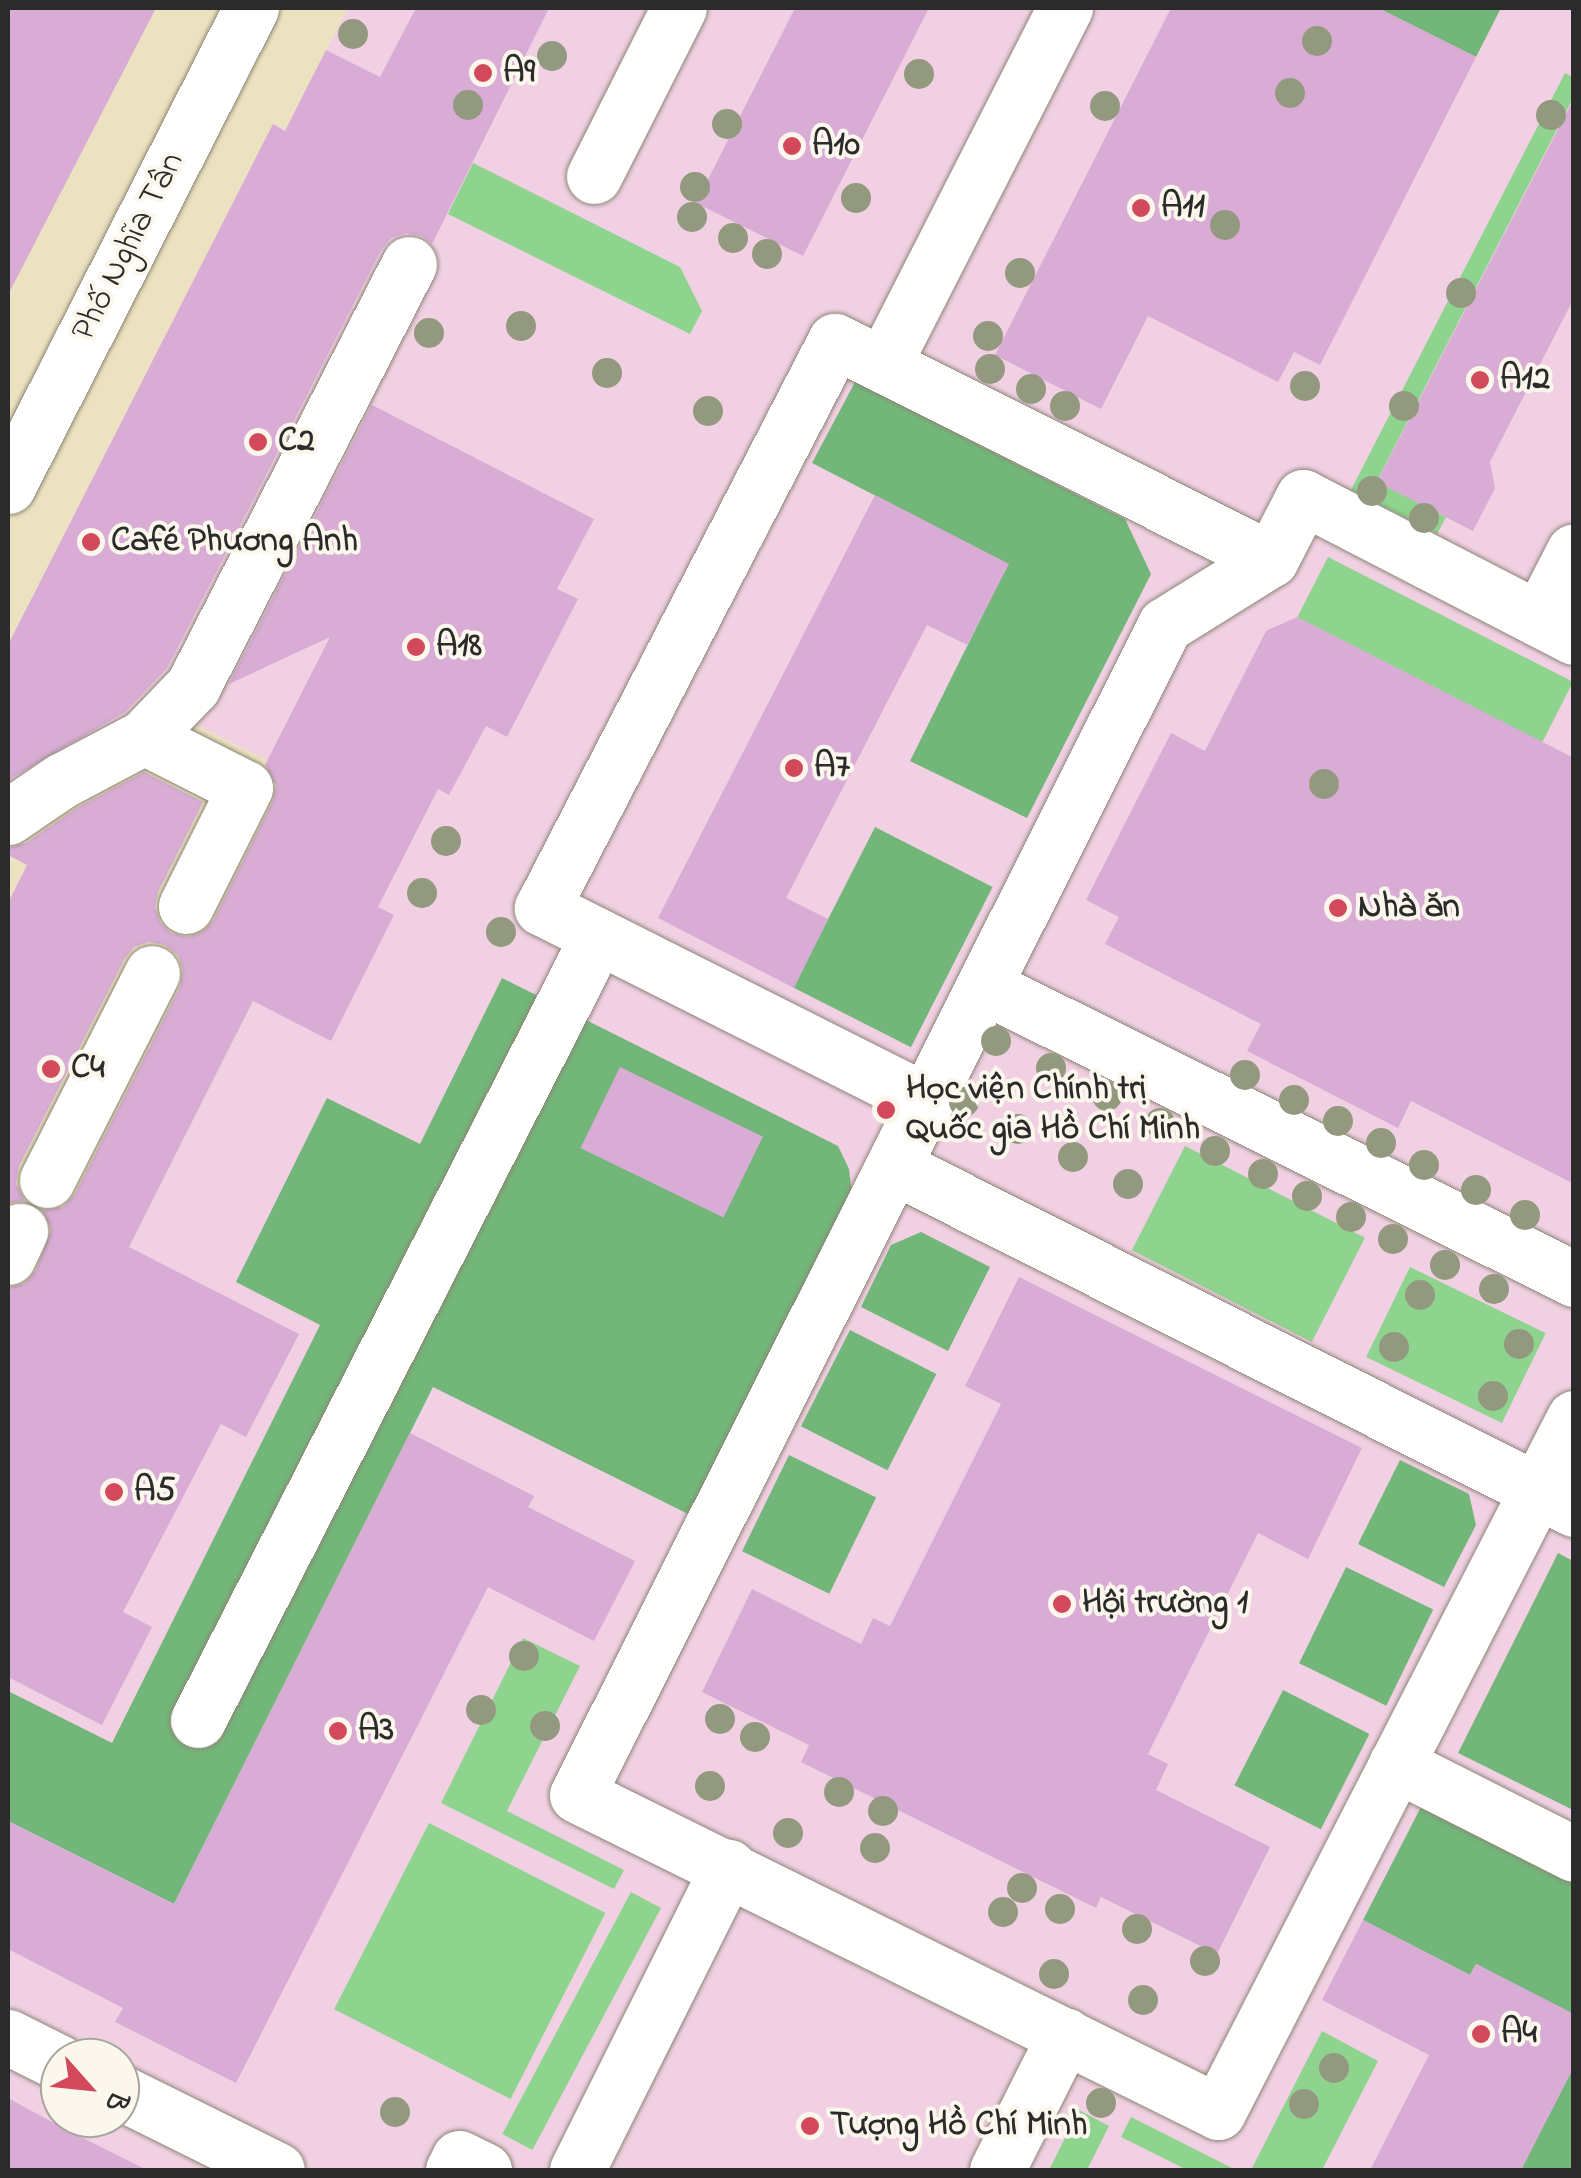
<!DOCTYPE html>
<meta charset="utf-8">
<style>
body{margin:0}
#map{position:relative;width:1581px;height:2178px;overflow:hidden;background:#ece2c1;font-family:"Indie Flower",sans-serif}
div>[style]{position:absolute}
.built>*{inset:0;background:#f1d0e3}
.green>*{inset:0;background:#8ed48e;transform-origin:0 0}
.forest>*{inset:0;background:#72b679;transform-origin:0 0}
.building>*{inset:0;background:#d9acd5;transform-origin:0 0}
.roads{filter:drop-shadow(0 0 2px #8c8676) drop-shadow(0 0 2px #8c8676)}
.minor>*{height:55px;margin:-27.5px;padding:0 27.5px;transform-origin:27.5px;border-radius:27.5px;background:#fff}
.trees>*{width:30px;height:30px;margin:-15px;border-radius:50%;background:#92997f}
.dots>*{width:28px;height:28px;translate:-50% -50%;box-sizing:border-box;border:5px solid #fbf7ec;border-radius:50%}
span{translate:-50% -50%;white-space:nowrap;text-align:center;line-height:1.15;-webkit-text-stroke:8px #fbf7ec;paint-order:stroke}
.poi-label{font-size:35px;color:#2b2b2b;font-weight:700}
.left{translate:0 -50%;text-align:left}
.street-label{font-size:35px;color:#2b2b2b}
.frame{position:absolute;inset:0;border:10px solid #2b2b2b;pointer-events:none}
.north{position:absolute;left:40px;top:2038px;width:100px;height:100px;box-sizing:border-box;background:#fbf7ec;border:2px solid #a8a59f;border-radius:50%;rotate:117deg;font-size:28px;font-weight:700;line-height:40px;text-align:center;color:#2b2b2b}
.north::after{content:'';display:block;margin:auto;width:35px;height:45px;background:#d1495b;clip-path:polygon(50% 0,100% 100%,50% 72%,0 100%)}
</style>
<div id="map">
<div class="built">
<i style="clip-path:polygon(evenodd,348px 8px,1573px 8px,1573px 2170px,8px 2170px,8px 1450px,22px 1458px,275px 959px,414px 834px,165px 709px,8px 792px,8px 645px,273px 124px,285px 130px,348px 8px,60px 2058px,120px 2058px,120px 2118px,60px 2118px,60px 2058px)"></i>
</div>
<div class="green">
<i style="clip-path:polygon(1565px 73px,1573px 77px,1573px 98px,1377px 481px,1446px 517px,1437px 534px,1351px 490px)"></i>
<i style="clip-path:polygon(473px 163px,680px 267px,702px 311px,690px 334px,448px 214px)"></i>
<i style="left:1328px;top:557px;width:275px;height:68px;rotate:27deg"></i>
<i style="left:1185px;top:1146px;width:202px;height:117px;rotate:27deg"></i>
<i style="left:1410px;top:1267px;width:151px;height:100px;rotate:26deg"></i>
<i style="clip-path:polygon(523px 1638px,580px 1666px,507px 1811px,624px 1870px,614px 1889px,441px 1803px)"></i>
<i style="left:429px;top:1823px;width:198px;height:209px;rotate:27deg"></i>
<i style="left:631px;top:1892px;width:34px;height:274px;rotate:28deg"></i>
<i style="clip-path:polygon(1322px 2031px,1378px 2061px,1322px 2170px,1251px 2170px)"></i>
<i style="clip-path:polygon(1079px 2110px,1109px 2126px,1087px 2170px,1049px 2170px)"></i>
<i style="clip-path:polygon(1131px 2117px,1236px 2170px,1187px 2170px,1121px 2137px)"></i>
</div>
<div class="forest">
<i style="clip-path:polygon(1378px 8px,1501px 8px,1476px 57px)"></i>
<i style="clip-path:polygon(855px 382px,1125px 519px,1151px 574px,1027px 818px,910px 761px,1008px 564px,812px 463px)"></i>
<i style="left:875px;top:827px;width:132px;height:180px;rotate:27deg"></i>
<i style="clip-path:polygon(evenodd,502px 978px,838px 1146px,849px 1169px,852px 1194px,692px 1516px,433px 1387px,174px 1904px,8px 1821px,8px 1691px,112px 1743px,320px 1325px,236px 1282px,327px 1098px,420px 1144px,502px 978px,762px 1136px,723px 1216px,581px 1148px,762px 1136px)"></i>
<i style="clip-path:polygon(921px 1232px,990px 1267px,948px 1351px,861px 1307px,891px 1245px)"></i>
<i style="left:850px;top:1330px;width:97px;height:108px;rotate:27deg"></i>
<i style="left:789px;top:1455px;width:97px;height:107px;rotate:26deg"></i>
<i style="clip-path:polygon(1400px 1460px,1469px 1494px,1476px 1525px,1444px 1587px,1358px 1544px)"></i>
<i style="clip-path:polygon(1558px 1553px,1573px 1561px,1573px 1810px,1458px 1753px)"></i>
<i style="left:1346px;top:1567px;width:97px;height:107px;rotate:26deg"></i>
<i style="left:1283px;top:1690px;width:97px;height:107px;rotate:27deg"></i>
<i style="clip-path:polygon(1425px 1799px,1573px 1872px,1573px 2014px,1476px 1964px,1470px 1975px,1363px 1920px)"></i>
<i style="clip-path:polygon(1573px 2067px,1573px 2170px,1521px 2170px)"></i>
</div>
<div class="building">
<i style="clip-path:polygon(8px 8px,156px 8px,8px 295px)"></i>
<i style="clip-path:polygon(416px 8px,549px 8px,432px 244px,422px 236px,406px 233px,391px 238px,381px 250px,167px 668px,125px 712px,8px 780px,8px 645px,273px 124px,285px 131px,326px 50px,380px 77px)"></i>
<i style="clip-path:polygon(795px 8px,929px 8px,803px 256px,696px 203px)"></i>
<i style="clip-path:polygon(1171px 8px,1378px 8px,1476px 57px,1320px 365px,1294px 352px,1278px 382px,1148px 316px,1101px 409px,995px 355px)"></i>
<i style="clip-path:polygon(1574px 98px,1574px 298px,1490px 462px,1495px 488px,1473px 531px,1377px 482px)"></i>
<i style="clip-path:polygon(372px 405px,594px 519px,557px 589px,578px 599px,507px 737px,486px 726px,449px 795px,438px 789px,378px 907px,394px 915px,331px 1041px,253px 1001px,129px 1247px,299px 1334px,246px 1437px,221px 1424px,123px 1612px,152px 1627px,102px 1725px,8px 1677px,8px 1288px,25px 1283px,36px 1270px,51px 1229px,42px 1210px,63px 1207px,75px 1194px,180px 987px,183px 970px,178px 955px,165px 945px,149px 942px,134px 947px,125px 958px,19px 1166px,16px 1183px,25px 1201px,8px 1203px,8px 903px,27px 865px,8px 855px,8px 848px,26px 843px,77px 808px,144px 772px,203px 802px,158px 892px,155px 907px,160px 922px,171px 933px,187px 937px,202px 932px,213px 921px,273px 801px,276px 785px,265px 765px,330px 637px,229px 684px)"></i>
<i style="clip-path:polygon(875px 495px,1009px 564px,967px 645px,927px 625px,786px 898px,828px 919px,794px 988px,658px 918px)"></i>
<i style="clip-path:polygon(1297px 617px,1574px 758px,1574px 1184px,1411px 1101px,1398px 1128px,1247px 1051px,1261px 1024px,1105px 944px,1119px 917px,1086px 900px,1171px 733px,1205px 751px,1266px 631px)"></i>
<i style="left:620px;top:1067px;width:159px;height:90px;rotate:26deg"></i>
<i style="clip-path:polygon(1019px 1277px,1362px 1448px,1308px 1559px,1258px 1533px,1148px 1754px,1168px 1764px,1156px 1790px,1270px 1847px,1217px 1954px,1101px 1897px,1096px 1908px,801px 1762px,809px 1745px,702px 1692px,752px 1589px,861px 1644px,873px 1618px,890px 1626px,1001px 1404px,965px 1386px)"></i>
<i style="clip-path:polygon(410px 1433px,534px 1496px,528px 1507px,635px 1561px,594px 1641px,488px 1587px,236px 2083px,115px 2022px,123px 2008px,8px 1949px,8px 1821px,174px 1904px)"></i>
<i style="clip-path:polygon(1363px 1920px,1470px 1975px,1476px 1964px,1574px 2014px,1574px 2067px,1521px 2170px,1370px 2170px,1429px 2055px,1322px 2000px)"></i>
<i style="clip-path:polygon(8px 2098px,65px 2129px,147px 2170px,8px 2170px)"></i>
</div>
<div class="roads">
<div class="minor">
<i style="left:594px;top:176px;width:188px;rotate:-63.2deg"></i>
<i style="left:883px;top:365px;width:401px;rotate:-63deg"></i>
<i style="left:8px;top:486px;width:536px;rotate:-63.05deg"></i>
<i style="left:1539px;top:619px;width:76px;rotate:-62.8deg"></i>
<i style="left:1574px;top:637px;width:305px;rotate:-152.7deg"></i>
<i style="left:1303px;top:497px;width:70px;rotate:117.3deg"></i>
<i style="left:1271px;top:559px;width:125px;rotate:148.1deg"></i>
<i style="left:1165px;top:625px;width:1309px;rotate:116.68deg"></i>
<i style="left:577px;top:1795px;width:715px;rotate:26.31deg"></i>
<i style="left:1218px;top:2112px;width:780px;rotate:-62.84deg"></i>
<i style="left:144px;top:737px;width:113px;rotate:26.8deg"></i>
<i style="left:245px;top:788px;width:132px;rotate:116.6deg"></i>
<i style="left:8px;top:817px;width:64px;rotate:-34.2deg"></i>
<i style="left:61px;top:781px;width:94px;rotate:-27.9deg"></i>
<i style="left:144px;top:737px;width:71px;rotate:-46.1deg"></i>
<i style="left:193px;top:686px;width:474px;rotate:-62.9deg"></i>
<i style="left:984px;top:986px;width:659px;rotate:26.41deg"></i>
<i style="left:926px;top:1101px;width:430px;rotate:-153.3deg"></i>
<i style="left:542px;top:908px;width:638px;rotate:-62.67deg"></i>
<i style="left:835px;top:341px;width:487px;rotate:26.6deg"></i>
<i style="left:893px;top:1166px;width:763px;rotate:26.73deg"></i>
<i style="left:47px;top:1180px;width:232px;rotate:-63.1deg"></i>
<i style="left:8px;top:1257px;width:29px;rotate:-65deg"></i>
<i style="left:198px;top:1720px;width:880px;rotate:-62.97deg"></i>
<i style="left:1396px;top:1764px;width:199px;rotate:26.8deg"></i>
<i style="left:8px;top:2037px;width:58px;rotate:26.6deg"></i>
<i style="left:120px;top:2092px;width:175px;rotate:26.4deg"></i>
<i style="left:453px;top:2170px;width:13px;rotate:-63deg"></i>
<i style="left:459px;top:2158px;width:28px;rotate:26deg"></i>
<i style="left:577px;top:2170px;width:339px;rotate:-63.5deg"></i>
<i style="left:997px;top:2170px;width:151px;rotate:-63.3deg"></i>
</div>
</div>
<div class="trees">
<i style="left:353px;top:34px"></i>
<i style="left:1317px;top:41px"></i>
<i style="left:552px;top:56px"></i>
<i style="left:919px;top:74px"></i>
<i style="left:1290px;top:93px"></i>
<i style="left:468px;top:105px"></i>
<i style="left:1105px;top:106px"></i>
<i style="left:1551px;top:115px"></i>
<i style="left:727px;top:124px"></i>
<i style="left:695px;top:187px"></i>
<i style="left:856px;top:198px"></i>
<i style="left:692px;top:217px"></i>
<i style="left:1225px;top:225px"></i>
<i style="left:733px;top:238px"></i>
<i style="left:767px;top:254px"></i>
<i style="left:1020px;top:273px"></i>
<i style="left:1461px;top:293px"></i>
<i style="left:521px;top:326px"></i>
<i style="left:429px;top:333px"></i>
<i style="left:988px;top:336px"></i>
<i style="left:990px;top:369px"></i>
<i style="left:607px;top:373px"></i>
<i style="left:1305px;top:386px"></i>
<i style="left:1031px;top:389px"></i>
<i style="left:1065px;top:406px"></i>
<i style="left:1404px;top:406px"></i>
<i style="left:708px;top:411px"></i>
<i style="left:1372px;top:491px"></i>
<i style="left:1424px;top:518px"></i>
<i style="left:1324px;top:784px"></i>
<i style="left:446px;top:841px"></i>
<i style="left:422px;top:893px"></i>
<i style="left:501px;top:932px"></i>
<i style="left:996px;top:1041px"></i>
<i style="left:1051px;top:1068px"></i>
<i style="left:1245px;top:1075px"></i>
<i style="left:1107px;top:1096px"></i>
<i style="left:1294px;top:1100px"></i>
<i style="left:964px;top:1102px"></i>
<i style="left:1338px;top:1121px"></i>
<i style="left:1160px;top:1123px"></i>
<i style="left:1018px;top:1129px"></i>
<i style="left:1381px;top:1143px"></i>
<i style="left:1215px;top:1151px"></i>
<i style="left:1073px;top:1157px"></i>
<i style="left:1424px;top:1165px"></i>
<i style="left:1263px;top:1174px"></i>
<i style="left:1128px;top:1184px"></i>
<i style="left:1476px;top:1190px"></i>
<i style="left:1307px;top:1196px"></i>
<i style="left:1525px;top:1215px"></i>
<i style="left:1351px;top:1217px"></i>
<i style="left:1393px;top:1239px"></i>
<i style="left:1445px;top:1265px"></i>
<i style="left:1494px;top:1289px"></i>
<i style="left:1420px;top:1295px"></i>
<i style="left:1519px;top:1344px"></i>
<i style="left:1394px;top:1347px"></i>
<i style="left:1493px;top:1396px"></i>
<i style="left:524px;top:1656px"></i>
<i style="left:481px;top:1710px"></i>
<i style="left:720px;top:1719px"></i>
<i style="left:545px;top:1726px"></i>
<i style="left:755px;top:1737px"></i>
<i style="left:710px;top:1786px"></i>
<i style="left:839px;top:1792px"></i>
<i style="left:883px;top:1811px"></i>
<i style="left:788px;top:1833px"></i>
<i style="left:875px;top:1848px"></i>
<i style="left:1022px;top:1888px"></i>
<i style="left:1060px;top:1909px"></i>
<i style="left:1003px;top:1912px"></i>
<i style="left:1137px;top:1929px"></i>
<i style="left:1205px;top:1961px"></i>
<i style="left:1054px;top:1974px"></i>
<i style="left:1143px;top:2000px"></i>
<i style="left:1334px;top:2068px"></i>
<i style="left:1101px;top:2103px"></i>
<i style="left:1304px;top:2104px"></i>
<i style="left:395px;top:2112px"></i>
</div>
<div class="dots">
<i style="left:483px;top:73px;background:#d1495b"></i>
<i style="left:792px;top:146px;background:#d1495b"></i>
<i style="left:1141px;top:208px;background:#d1495b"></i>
<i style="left:1480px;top:380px;background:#d1495b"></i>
<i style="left:258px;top:442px;background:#d1495b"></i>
<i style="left:91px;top:542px;background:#d1495b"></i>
<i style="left:416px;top:647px;background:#d1495b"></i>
<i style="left:794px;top:768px;background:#d1495b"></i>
<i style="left:1338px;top:908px;background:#d1495b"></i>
<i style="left:51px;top:1069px;background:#d1495b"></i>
<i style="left:886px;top:1110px;background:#d1495b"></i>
<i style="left:114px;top:1492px;background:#d1495b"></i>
<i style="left:1062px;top:1604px;background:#d1495b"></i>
<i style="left:338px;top:1731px;background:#d1495b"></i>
<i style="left:1481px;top:2034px;background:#d1495b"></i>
<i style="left:810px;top:2126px;background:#d1495b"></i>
</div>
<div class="poi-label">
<span class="left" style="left:503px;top:73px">A9</span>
<span class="left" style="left:812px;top:146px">A10</span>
<span class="left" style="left:1161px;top:208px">A11</span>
<span class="left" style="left:1500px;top:380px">A12</span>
<span class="left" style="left:278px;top:442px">C2</span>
<span class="left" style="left:111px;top:542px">Café Phương Anh</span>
<span class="left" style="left:436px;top:647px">A18</span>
<span class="left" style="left:814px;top:768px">A7</span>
<span class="left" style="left:1358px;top:908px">Nhà ăn</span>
<span class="left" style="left:71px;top:1069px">C4</span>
<span class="left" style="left:906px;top:1110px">Học viện Chính trị<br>Quốc gia Hồ Chí Minh</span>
<span class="left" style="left:134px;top:1492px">A5</span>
<span class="left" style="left:1082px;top:1604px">Hội trường 1</span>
<span class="left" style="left:358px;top:1731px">A3</span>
<span class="left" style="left:1501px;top:2034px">A4</span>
<span class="left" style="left:830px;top:2126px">Tượng Hồ Chí Minh</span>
</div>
<div class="street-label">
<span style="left:129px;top:247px;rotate:-63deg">Phố Nghĩa Tân</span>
</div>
<div class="frame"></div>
<div class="north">B</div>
</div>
